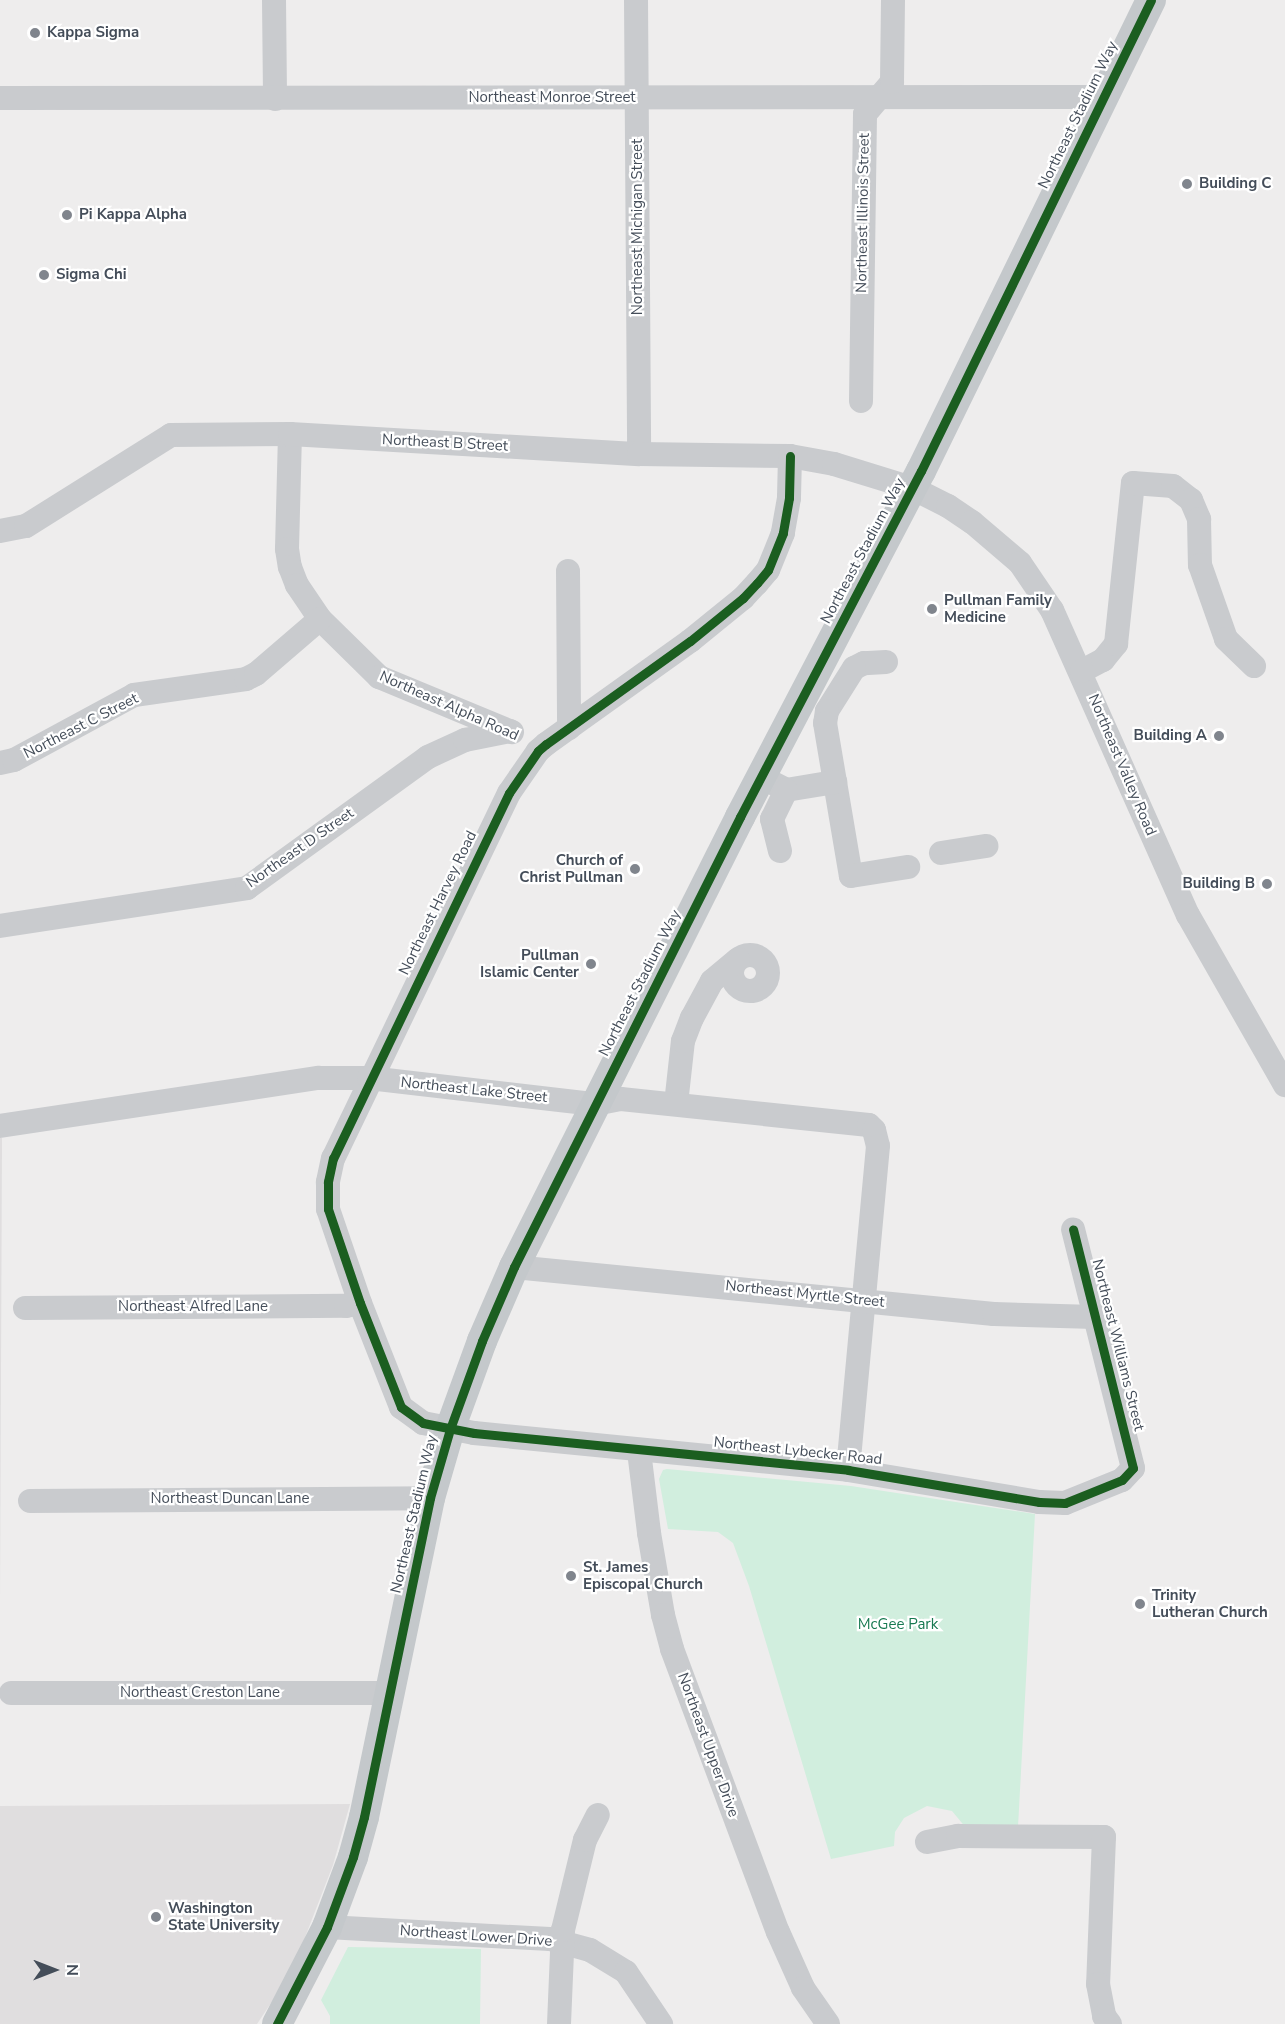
<!DOCTYPE html>
<style>
body{margin:0}
#map{position:relative;width:1285px;height:2024px;overflow:hidden;background:#eeeded;font-family:"Nunito Sans",sans-serif}
div>[style]{position:absolute}
.education>*{inset:0;background:#e0dedf}
.green>*{inset:0;background:#d1eede}
.minor>*{height:24px;margin:-12px;padding:0 12px;transform-origin:12px;border-radius:12px;background:#c9cbce}
.minor>.ring{margin:-12px;padding:0;box-sizing:content-box;background:none;border:24px solid #c9cbce;border-radius:50%}
.major>*{height:30px;margin:-15px;padding:0 15px;transform-origin:15px;border-radius:15px;background:#c4c8cb}
.cycleway>*{height:9px;margin:-4.5px;padding:0 4.5px;transform-origin:4.5px;border-radius:4.5px;background:#1b5e20}
.dots>*{width:16px;height:16px;translate:-50% -50%;box-sizing:border-box;border:3px solid #fff;border-radius:50%}
span{translate:-50% -50%;white-space:nowrap;text-align:center;line-height:1.15;-webkit-text-stroke:4.5px #fff;paint-order:stroke}
.poi-label{font-size:15px;color:#444d59;font-weight:700}
.left{translate:0 -50%;text-align:left}
.right{translate:-100% -50%;text-align:right}
.street-label{font-size:15px;color:#444d59}
.park-label{font-size:15px;color:#177951}
.north{position:absolute;left:24px;top:1940px;width:60px;height:60px;-webkit-text-stroke:4px #fff;paint-order:stroke;rotate:90deg;font-size:16px;font-weight:700;line-height:24px;text-align:center;color:#444d59}
.north::after{content:'';display:block;margin:auto;width:21px;height:27px;background:#444d59;clip-path:polygon(50% 0,100% 100%,50% 72%,0 100%)}
</style>
<div id="map">
<div class="education">
<i style="clip-path:polygon(0 1138px,2px 1138px,0 1602px)"></i>
<i style="clip-path:polygon(350px 1804px,333px 1865px,302px 1945px,273px 2000px,257px 2024px,0 2024px,0 1806px)"></i>
</div>
<div class="green">
<i style="clip-path:polygon(667px 1469px,851px 1486px,1035px 1514px,1018px 1827px,967px 1829px,952px 1811px,927px 1806px,904px 1818px,895px 1832px,894px 1846px,831px 1859px,749px 1586px,733px 1543px,718px 1532px,668px 1529px,659px 1479px,663px 1470px)"></i>
<i style="clip-path:polygon(348px 1947px,481px 1949px,480px 2024px,330px 2024px,330px 2016px,321px 2000px)"></i>
</div>
<div class="minor">
<i style="left:274px;top:0;width:99px;rotate:89.4deg"></i>
<i style="left:636px;top:0;width:454px;rotate:89.6deg"></i>
<i style="left:0;top:98px;width:1105px;rotate:-0.05deg"></i>
<i style="left:861px;top:401px;width:287px;rotate:-89.2deg"></i>
<i style="left:865px;top:114px;width:42px;rotate:-49.8deg"></i>
<i style="left:892px;top:82px;width:82px;rotate:-89.3deg"></i>
<i style="left:290px;top:434px;width:115px;rotate:91.5deg"></i>
<i style="left:287px;top:549px;width:18px;rotate:81deg"></i>
<i style="left:290px;top:567px;width:19px;rotate:69deg"></i>
<i style="left:297px;top:585px;width:41px;rotate:55.9deg"></i>
<i style="left:320px;top:619px;width:83px;rotate:44.5deg"></i>
<i style="left:379px;top:677px;width:144px;rotate:22.5deg"></i>
<i style="left:790px;top:456px;width:42px;rotate:91.4deg"></i>
<i style="left:789px;top:498px;width:36px;rotate:100deg"></i>
<i style="left:783px;top:533px;width:40px;rotate:112deg"></i>
<i style="left:768px;top:570px;width:17px;rotate:130deg"></i>
<i style="left:757px;top:583px;width:21px;rotate:133deg"></i>
<i style="left:743px;top:598px;width:68px;rotate:140.9deg"></i>
<i style="left:690px;top:641px;width:177px;rotate:144.4deg"></i>
<i style="left:546px;top:744px;width:11px;rotate:139deg"></i>
<i style="left:538px;top:751px;width:51px;rotate:124.6deg"></i>
<i style="left:509px;top:793px;width:405px;rotate:115.7deg"></i>
<i style="left:333px;top:1158px;width:25px;rotate:102deg"></i>
<i style="left:328px;top:1182px;width:27px;rotate:90deg"></i>
<i style="left:328px;top:1209px;width:99px;rotate:71.2deg"></i>
<i style="left:360px;top:1303px;width:112px;rotate:68.5deg"></i>
<i style="left:401px;top:1407px;width:27px;rotate:36deg"></i>
<i style="left:423px;top:1423px;width:52px;rotate:11.1deg"></i>
<i style="left:474px;top:1433px;width:376px;rotate:5.6deg"></i>
<i style="left:848px;top:1470px;width:194px;rotate:9.5deg"></i>
<i style="left:1039px;top:1502px;width:26px;rotate:2deg"></i>
<i style="left:1065px;top:1503px;width:61px;rotate:-22deg"></i>
<i style="left:1122px;top:1480px;width:16px;rotate:-47deg"></i>
<i style="left:1133px;top:1468px;width:246px;rotate:-104.1deg"></i>
<i style="left:0;top:531px;width:26px;rotate:-11deg"></i>
<i style="left:26px;top:526px;width:171px;rotate:-32.1deg"></i>
<i style="left:171px;top:435px;width:119px;rotate:-0.5deg"></i>
<i style="left:290px;top:434px;width:350px;rotate:3.3deg"></i>
<i style="left:639px;top:454px;width:151px;rotate:0.8deg"></i>
<i style="left:790px;top:456px;width:45px;rotate:10.3deg"></i>
<i style="left:834px;top:464px;width:82px;rotate:17.1deg"></i>
<i style="left:912px;top:488px;width:40px;rotate:26.6deg"></i>
<i style="left:948px;top:506px;width:29px;rotate:34deg"></i>
<i style="left:972px;top:522px;width:63px;rotate:40.5deg"></i>
<i style="left:1020px;top:563px;width:57px;rotate:55.8deg"></i>
<i style="left:1052px;top:610px;width:334px;rotate:66deg"></i>
<i style="left:1188px;top:915px;width:196px;rotate:60.3deg"></i>
<i style="left:568px;top:571px;width:157px;rotate:89.6deg"></i>
<i style="left:886px;top:662px;width:22px;rotate:177deg"></i>
<i style="left:864px;top:663px;width:11px;rotate:153deg"></i>
<i style="left:854px;top:668px;width:51px;rotate:122.1deg"></i>
<i style="left:827px;top:711px;width:12px;rotate:99deg"></i>
<i style="left:825px;top:723px;width:155px;rotate:80.4deg"></i>
<i style="left:851px;top:876px;width:58px;rotate:-9deg"></i>
<i style="left:1082px;top:671px;width:24px;rotate:-28deg"></i>
<i style="left:1103px;top:660px;width:21px;rotate:-51deg"></i>
<i style="left:1116px;top:644px;width:162px;rotate:-84deg"></i>
<i style="left:1133px;top:483px;width:40px;rotate:4.3deg"></i>
<i style="left:1173px;top:486px;width:23px;rotate:38deg"></i>
<i style="left:1191px;top:500px;width:21px;rotate:67deg"></i>
<i style="left:1199px;top:519px;width:46px;rotate:88.8deg"></i>
<i style="left:1200px;top:565px;width:78px;rotate:70.6deg"></i>
<i style="left:1226px;top:639px;width:39px;rotate:44deg"></i>
<i style="left:0;top:763px;width:14px;rotate:-12deg"></i>
<i style="left:14px;top:760px;width:136px;rotate:-28.4deg"></i>
<i style="left:134px;top:695px;width:113px;rotate:-8.1deg"></i>
<i style="left:246px;top:679px;width:11px;rotate:-27deg"></i>
<i style="left:256px;top:674px;width:84px;rotate:-40.7deg"></i>
<i style="left:761px;top:777px;width:28px;rotate:27deg"></i>
<i style="left:786px;top:790px;width:50px;rotate:-9.3deg"></i>
<i style="left:780px;top:851px;width:33px;rotate:-104deg"></i>
<i style="left:772px;top:819px;width:32px;rotate:-64deg"></i>
<i style="left:941px;top:853px;width:46px;rotate:-8.8deg"></i>
<i style="left:0;top:926px;width:250px;rotate:-8.7deg"></i>
<i style="left:247px;top:888px;width:223px;rotate:-35.9deg"></i>
<i style="left:428px;top:757px;width:41px;rotate:-24.7deg"></i>
<i style="left:465px;top:740px;width:46px;rotate:-11.3deg"></i>
<i class="ring" style="left:732px;top:955px;width:12px;height:12px"></i>
<i style="left:676px;top:1104px;width:63px;rotate:-83.7deg"></i>
<i style="left:683px;top:1041px;width:25px;rotate:-69deg"></i>
<i style="left:692px;top:1018px;width:42px;rotate:-61.6deg"></i>
<i style="left:712px;top:981px;width:34px;rotate:-40deg"></i>
<i style="left:0;top:1126px;width:323px;rotate:-8.6deg"></i>
<i style="left:319px;top:1078px;width:50px"></i>
<i style="left:369px;top:1078px;width:227px;rotate:6.6deg"></i>
<i style="left:595px;top:1104px;width:26px;rotate:-11deg"></i>
<i style="left:621px;top:1099px;width:249px;rotate:6deg"></i>
<i style="left:869px;top:1125px;width:7px;rotate:45deg"></i>
<i style="left:874px;top:1130px;width:16px;rotate:76deg"></i>
<i style="left:878px;top:1146px;width:325px;rotate:95.3deg"></i>
<i style="left:514px;top:1267px;width:482px;rotate:5.6deg"></i>
<i style="left:994px;top:1314px;width:101px;rotate:1.7deg"></i>
<i style="left:25px;top:1308px;width:321px;rotate:-0.4deg"></i>
<i style="left:346px;top:1306px;width:14px;rotate:-12deg"></i>
<i style="left:639px;top:1451px;width:83px;rotate:83deg"></i>
<i style="left:649px;top:1533px;width:83px;rotate:80.3deg"></i>
<i style="left:663px;top:1615px;width:35px;rotate:75deg"></i>
<i style="left:672px;top:1649px;width:302px;rotate:69.5deg"></i>
<i style="left:778px;top:1932px;width:61px;rotate:65.9deg"></i>
<i style="left:803px;top:1988px;width:44px;rotate:55.2deg"></i>
<i style="left:30px;top:1501px;width:400px;rotate:-0.4deg"></i>
<i style="left:11px;top:1693px;width:379px"></i>
<i style="left:927px;top:1842px;width:32px;rotate:-11deg"></i>
<i style="left:958px;top:1836px;width:146px;rotate:0.4deg"></i>
<i style="left:1104px;top:1837px;width:147px;rotate:92.3deg"></i>
<i style="left:1098px;top:1984px;width:33px;rotate:79deg"></i>
<i style="left:1104px;top:2016px;width:10px;rotate:53deg"></i>
<i style="left:327px;top:1927px;width:223px;rotate:3.1deg"></i>
<i style="left:550px;top:1939px;width:41px;rotate:15.4deg"></i>
<i style="left:590px;top:1950px;width:42px;rotate:31.4deg"></i>
<i style="left:626px;top:1972px;width:63px;rotate:56.1deg"></i>
<i style="left:559px;top:2024px;width:94px;rotate:-87.6deg"></i>
<i style="left:563px;top:1930px;width:93px;rotate:-76.3deg"></i>
<i style="left:585px;top:1840px;width:28px;rotate:-63deg"></i>
</div>
<div class="major">
<i style="left:277px;top:2024px;width:109px;rotate:-62.7deg"></i>
<i style="left:327px;top:1927px;width:75px;rotate:-69.6deg"></i>
<i style="left:353px;top:1857px;width:41px;rotate:-74.6deg"></i>
<i style="left:364px;top:1817px;width:326px;rotate:-78.3deg"></i>
<i style="left:430px;top:1498px;width:72px;rotate:-73.8deg"></i>
<i style="left:450px;top:1429px;width:94px;rotate:-70deg"></i>
<i style="left:482px;top:1341px;width:81px;rotate:-66.6deg"></i>
<i style="left:514px;top:1267px;width:504px;rotate:-63.33deg"></i>
<i style="left:740px;top:817px;width:390px;rotate:-62.4deg"></i>
<i style="left:921px;top:471px;width:524px;rotate:-63.97deg"></i>
</div>
<div class="cycleway">
<i style="left:790px;top:456px;width:42px;rotate:91.4deg"></i>
<i style="left:789px;top:498px;width:36px;rotate:100deg"></i>
<i style="left:783px;top:533px;width:40px;rotate:112deg"></i>
<i style="left:768px;top:570px;width:17px;rotate:130deg"></i>
<i style="left:757px;top:583px;width:21px;rotate:133deg"></i>
<i style="left:743px;top:598px;width:68px;rotate:140.9deg"></i>
<i style="left:690px;top:641px;width:177px;rotate:144.4deg"></i>
<i style="left:546px;top:744px;width:11px;rotate:139deg"></i>
<i style="left:538px;top:751px;width:51px;rotate:124.6deg"></i>
<i style="left:509px;top:793px;width:405px;rotate:115.7deg"></i>
<i style="left:333px;top:1158px;width:25px;rotate:102deg"></i>
<i style="left:328px;top:1182px;width:27px;rotate:90deg"></i>
<i style="left:328px;top:1209px;width:99px;rotate:71.2deg"></i>
<i style="left:360px;top:1303px;width:112px;rotate:68.5deg"></i>
<i style="left:401px;top:1407px;width:27px;rotate:36deg"></i>
<i style="left:423px;top:1423px;width:52px;rotate:11.1deg"></i>
<i style="left:474px;top:1433px;width:376px;rotate:5.6deg"></i>
<i style="left:848px;top:1470px;width:194px;rotate:9.5deg"></i>
<i style="left:1039px;top:1502px;width:26px;rotate:2deg"></i>
<i style="left:1065px;top:1503px;width:61px;rotate:-22deg"></i>
<i style="left:1122px;top:1480px;width:16px;rotate:-47deg"></i>
<i style="left:1133px;top:1468px;width:246px;rotate:-104.1deg"></i>
<i style="left:277px;top:2024px;width:109px;rotate:-62.7deg"></i>
<i style="left:327px;top:1927px;width:75px;rotate:-69.6deg"></i>
<i style="left:353px;top:1857px;width:41px;rotate:-74.6deg"></i>
<i style="left:364px;top:1817px;width:326px;rotate:-78.3deg"></i>
<i style="left:430px;top:1498px;width:72px;rotate:-73.8deg"></i>
<i style="left:450px;top:1429px;width:94px;rotate:-70deg"></i>
<i style="left:482px;top:1341px;width:81px;rotate:-66.6deg"></i>
<i style="left:514px;top:1267px;width:504px;rotate:-63.33deg"></i>
<i style="left:740px;top:817px;width:390px;rotate:-62.4deg"></i>
<i style="left:921px;top:471px;width:524px;rotate:-63.97deg"></i>
</div>
<div class="dots">
<i style="left:35px;top:33px;background:#80858d"></i>
<i style="left:1187px;top:184px;background:#80858d"></i>
<i style="left:67px;top:215px;background:#80858d"></i>
<i style="left:44px;top:275px;background:#80858d"></i>
<i style="left:932px;top:609px;background:#80858d"></i>
<i style="left:1219px;top:736px;background:#80858d"></i>
<i style="left:635px;top:869px;background:#80858d"></i>
<i style="left:1267px;top:884px;background:#80858d"></i>
<i style="left:591px;top:964px;background:#80858d"></i>
<i style="left:571px;top:1576px;background:#80858d"></i>
<i style="left:1140px;top:1604px;background:#80858d"></i>
<i style="left:156px;top:1917px;background:#80858d"></i>
</div>
<div class="poi-label">
<span class="left" style="left:47px;top:33px">Kappa Sigma</span>
<span class="left" style="left:1199px;top:184px">Building C</span>
<span class="left" style="left:79px;top:215px">Pi Kappa Alpha</span>
<span class="left" style="left:56px;top:275px">Sigma Chi</span>
<span class="left" style="left:944px;top:609px">Pullman Family<br>Medicine</span>
<span class="right" style="left:1207px;top:736px">Building A</span>
<span class="right" style="left:623px;top:869px">Church of<br>Christ Pullman</span>
<span class="right" style="left:1255px;top:884px">Building B</span>
<span class="right" style="left:579px;top:964px">Pullman<br>Islamic Center</span>
<span class="left" style="left:583px;top:1576px">St. James<br>Episcopal Church</span>
<span class="left" style="left:1152px;top:1604px">Trinity<br>Lutheran Church</span>
<span class="left" style="left:168px;top:1917px">Washington<br>State University</span>
</div>
<div class="street-label">
<span style="left:552px;top:98px">Northeast Monroe Street</span>
<span style="left:1078px;top:115px;rotate:-64deg">Northeast Stadium Way</span>
<span style="left:863px;top:213px;rotate:-89deg">Northeast Illinois Street</span>
<span style="left:638px;top:227px;rotate:-90deg">Northeast Michigan Street</span>
<span style="left:445px;top:443px;rotate:3deg">Northeast B Street</span>
<span style="left:863px;top:551px;rotate:-62deg">Northeast Stadium Way</span>
<span style="left:449px;top:706px;rotate:24deg">Northeast Alpha Road</span>
<span style="left:81px;top:726px;rotate:-27deg">Northeast C Street</span>
<span style="left:1122px;top:765px;rotate:67deg">Northeast Valley Road</span>
<span style="left:300px;top:848px;rotate:-35deg">Northeast D Street</span>
<span style="left:438px;top:903px;rotate:-64deg">Northeast Harvey Road</span>
<span style="left:640px;top:983px;rotate:-63deg">Northeast Stadium Way</span>
<span style="left:474px;top:1090px;rotate:6deg">Northeast Lake Street</span>
<span style="left:805px;top:1294px;rotate:6deg">Northeast Myrtle Street</span>
<span style="left:193px;top:1307px">Northeast Alfred Lane</span>
<span style="left:1118px;top:1345px;rotate:76deg">Northeast Williams Street</span>
<span style="left:798px;top:1451px;rotate:6deg">Northeast Lybecker Road</span>
<span style="left:230px;top:1499px">Northeast Duncan Lane</span>
<span style="left:414px;top:1514px;rotate:-77deg">Northeast Stadium Way</span>
<span style="left:200px;top:1693px">Northeast Creston Lane</span>
<span style="left:708px;top:1745px;rotate:70deg">Northeast Upper Drive</span>
<span style="left:476px;top:1936px;rotate:4deg">Northeast Lower Drive</span>
</div>
<div class="park-label">
<span style="left:898px;top:1625px">McGee Park</span>
</div>
<div class="north">N</div>
</div>
